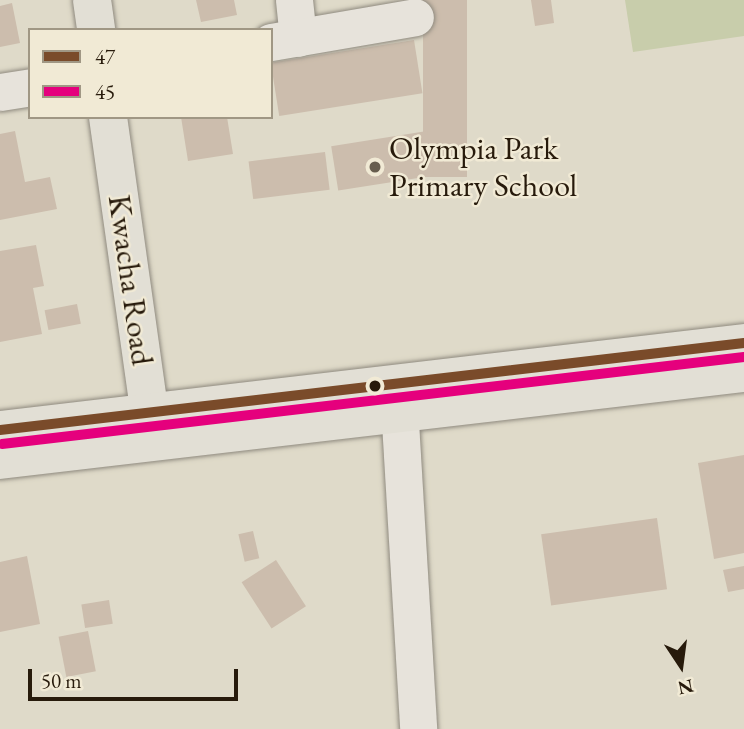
<!DOCTYPE html>
<style>
body{margin:0}
#map{position:relative;width:744px;height:729px;overflow:hidden;background:#dfdac9;font-family:"EB Garamond",serif}
div>[style]{position:absolute}
.green>*{inset:0;background:#c8cdab}
.building>*{inset:0;background:#ccbdad;transform-origin:0 0}
.roads{filter:drop-shadow(0 0 2px #8f8a7f) drop-shadow(0 0 2px #8f8a7f)}
.minor>*{height:37px;margin:-18.5px;padding:0 18.5px;transform-origin:18.5px;border-radius:18.5px;background:#e7e3db}
.major>*{height:38px;margin:-19px;padding:0 19px;transform-origin:19px;border-radius:19px;background:#e2dfd5}
.bus-1>*{height:10px;margin:-5px;padding:0 5px;transform-origin:5px;border-radius:5px;background:#7a4b2a}
.bus-2>*{height:10px;margin:-5px;padding:0 5px;transform-origin:5px;border-radius:5px;background:#e5007d}
.dots>*{width:19px;height:19px;translate:-50% -50%;box-sizing:border-box;border:4px solid #f1ead5;border-radius:50%}
span{translate:-50% -50%;white-space:nowrap;text-align:center;line-height:1.15;-webkit-text-stroke:5px #f1ead5;paint-order:stroke}
.poi-label{font-size:32px;color:#271a0b}
.left{translate:0 -50%;text-align:left}
.street-label{font-size:32px;color:#271a0b}
.legend{position:absolute;left:28px;top:28px;width:245px;height:91px;box-sizing:border-box;background:#f1ead5;border:2px solid #a09784;margin:0;padding:9px 12px;list-style:none;font-size:21px;color:#271a0b}
.legend li{display:flex;align-items:center;gap:14px;height:35px}
.legend b{width:35px;border:2px solid #a09784}
.north{position:absolute;left:646px;top:631px;width:70px;height:70px;-webkit-text-stroke:5px #f1ead5;paint-order:stroke;rotate:167deg;font-size:19px;font-weight:700;line-height:28px;text-align:center;color:#271a0b}
.north::after{content:'';display:block;margin:auto;width:24px;height:32px;background:#271a0b;clip-path:polygon(50% 0,100% 100%,50% 72%,0 100%)}
.scale{position:absolute;left:28px;top:669px;width:210px;height:32px;box-sizing:border-box;border:4px solid #271a0b;border-top:0;padding-left:9px;font-size:21px;line-height:24px;white-space:nowrap;color:#271a0b;-webkit-text-stroke:5px #f1ead5;paint-order:stroke}
</style>
<div id="map">
<div class="green">
<i style="clip-path:polygon(625px 0,744px 0,744px 36px,633px 52px)"></i>
</div>
<div class="building">
<i style="clip-path:polygon(196px 0,234px 0,237px 15px,201px 22px)"></i>
<i style="left:423px;top:0;width:44px;height:177px"></i>
<i style="clip-path:polygon(531px 0,551px 0,554px 23px,535px 26px)"></i>
<i style="clip-path:polygon(12px 3px,20px 43px,0 47px,0 6px)"></i>
<i style="left:414px;top:40px;width:54px;height:145px;rotate:81deg"></i>
<i style="clip-path:polygon(181px 117px,227px 117px,233px 154px,188px 161px)"></i>
<i style="clip-path:polygon(15px 131px,25px 182px,50px 177px,57px 209px,0 220px,0 134px)"></i>
<i style="left:427px;top:131px;width:45px;height:97px;rotate:81deg"></i>
<i style="left:325px;top:152px;width:38px;height:77px;rotate:83deg"></i>
<i style="clip-path:polygon(36px 245px,44px 286px,33px 288px,42px 334px,0 342px,0 251px)"></i>
<i style="left:77px;top:304px;width:20px;height:33px;rotate:79deg"></i>
<i style="clip-path:polygon(744px 455px,744px 553px,714px 559px,698px 463px)"></i>
<i style="left:657px;top:518px;width:72px;height:117px;rotate:82deg"></i>
<i style="left:253px;top:531px;width:28px;height:15px;rotate:77deg"></i>
<i style="clip-path:polygon(27px 556px,40px 624px,0 632px,0 562px)"></i>
<i style="left:276px;top:560px;width:55px;height:41px;rotate:57deg"></i>
<i style="clip-path:polygon(744px 566px,744px 589px,728px 592px,723px 570px)"></i>
<i style="left:109px;top:600px;width:24px;height:28px;rotate:81deg"></i>
<i style="left:88px;top:631px;width:41px;height:30px;rotate:79deg"></i>
</div>
<div class="roads">
<div class="minor">
<i style="left:294px;top:0;width:38px;rotate:84deg"></i>
<i style="left:271px;top:42px;width:146px;rotate:-9.8deg"></i>
<i style="left:0;top:92px;width:30px;rotate:-9deg"></i>
<i style="left:398px;top:388px;width:342px;rotate:86.6deg"></i>
</div>
<div class="major">
<i style="left:92px;top:0;width:30px;rotate:82deg"></i>
<i style="left:108px;top:117px;width:323px;rotate:82deg"></i>
<i style="left:0;top:430px;width:749px;rotate:-6.67deg"></i>
<i style="left:0;top:460px;width:749px;rotate:-6.67deg"></i>
</div>
</div>
<div class="bus-1">
<i style="left:0;top:430px;width:749px;rotate:-6.67deg"></i>
</div>
<div class="bus-2">
<i style="left:2px;top:444px;width:747px;rotate:-6.69deg"></i>
</div>
<div class="dots">
<i style="left:375px;top:167px;background:#675d4e"></i>
<i style="left:375px;top:386px;background:#271a0b"></i>
</div>
<div class="poi-label">
<span class="left" style="left:389px;top:167px">Olympia Park<br>Primary School</span>
</div>
<div class="street-label">
<span style="left:131px;top:280px;rotate:82deg">Kwacha Road</span>
</div>
<ul class="legend">
<li><b style="height:9px;background:#7a4b2a"></b>47</li>
<li><b style="height:9px;background:#e5007d"></b>45</li>
</ul>
<div class="north">N</div>
<div class="scale">50 m</div>
</div>
